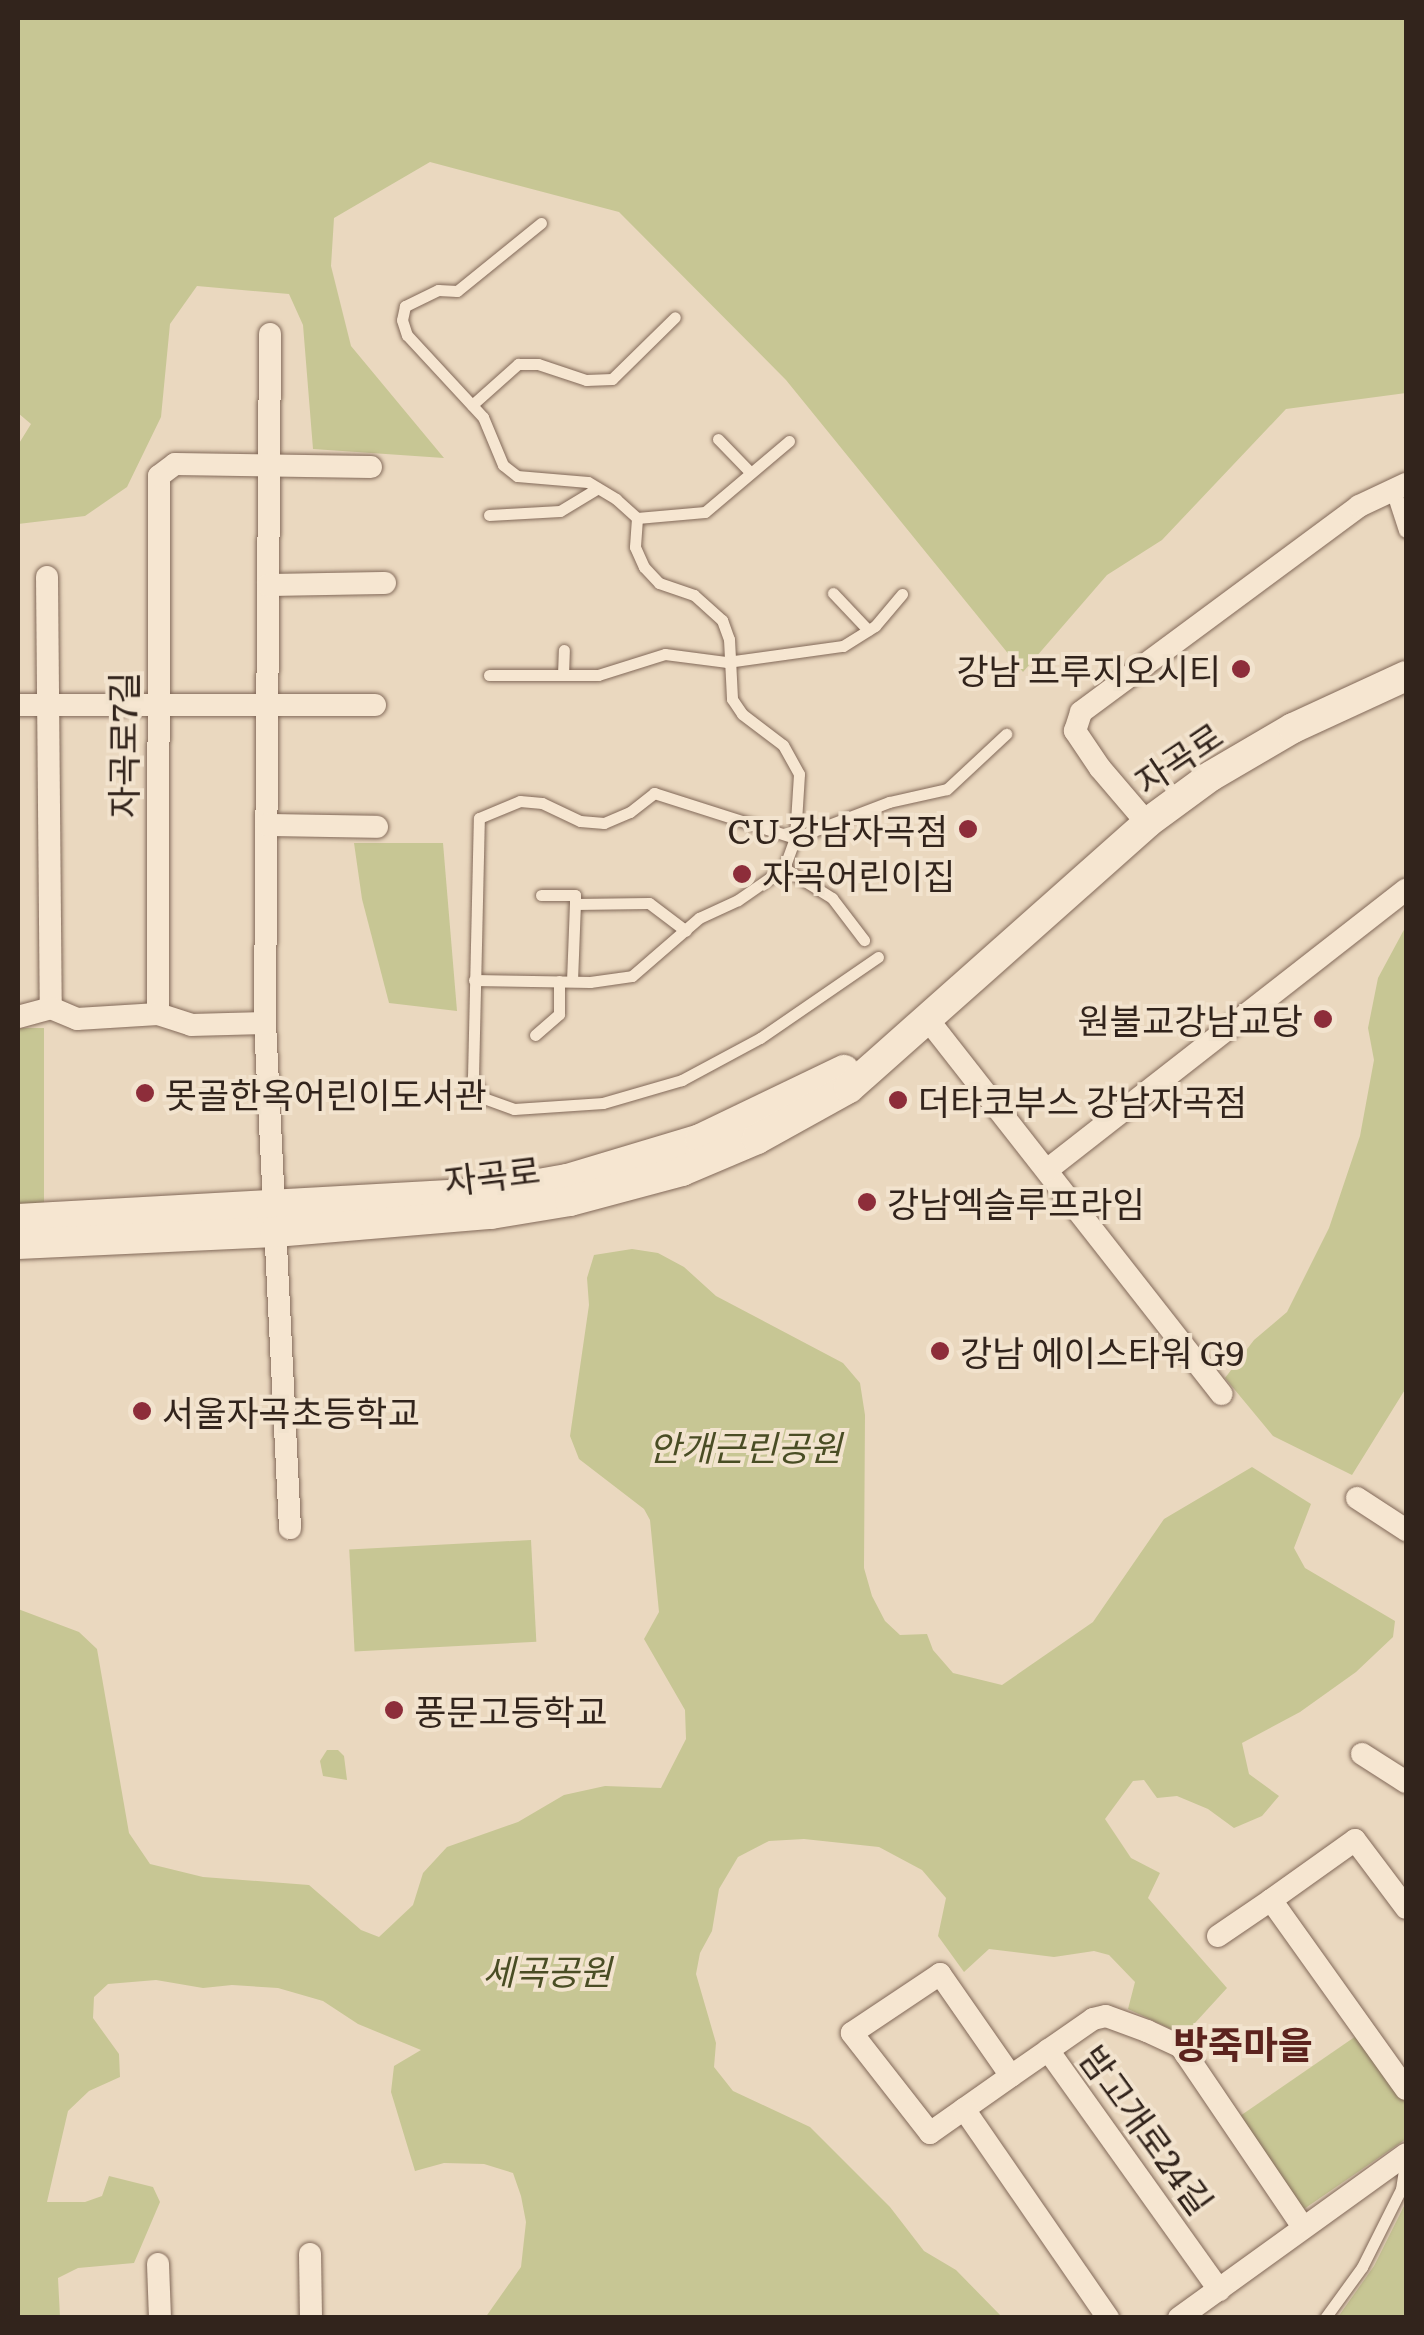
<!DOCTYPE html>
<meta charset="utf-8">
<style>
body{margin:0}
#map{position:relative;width:1424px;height:2335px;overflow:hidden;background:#ead8bf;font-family:Literata,"Noto Sans KR",serif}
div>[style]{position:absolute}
.green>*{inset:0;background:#c7c694;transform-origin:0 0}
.roads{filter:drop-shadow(0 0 2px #826959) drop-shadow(0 0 2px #826959)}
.service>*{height:11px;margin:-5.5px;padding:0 5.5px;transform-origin:5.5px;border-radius:5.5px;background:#f6e6d1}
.pedestrian>*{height:15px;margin:-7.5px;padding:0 7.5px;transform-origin:7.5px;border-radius:7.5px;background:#f6e6d1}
.minor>*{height:22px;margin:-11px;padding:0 11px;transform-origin:11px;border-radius:11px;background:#f6e6d1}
.secondary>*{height:30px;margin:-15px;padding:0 15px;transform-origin:15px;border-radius:15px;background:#f6e6d1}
.dots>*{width:28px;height:28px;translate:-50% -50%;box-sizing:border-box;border:5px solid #f2e3ce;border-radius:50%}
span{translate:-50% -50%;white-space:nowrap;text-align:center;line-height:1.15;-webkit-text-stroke:8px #f2e3ce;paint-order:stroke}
.poi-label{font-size:35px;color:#32241c}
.right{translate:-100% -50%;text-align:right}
.left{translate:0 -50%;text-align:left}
.street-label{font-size:35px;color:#32241c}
.park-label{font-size:35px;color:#494d24;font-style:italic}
.neighbourhood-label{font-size:38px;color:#5c231e;font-weight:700}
.frame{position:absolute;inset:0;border:20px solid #32241c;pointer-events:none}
</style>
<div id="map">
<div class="green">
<i style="clip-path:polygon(18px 18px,1406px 18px,1406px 393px,1286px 409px,1162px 540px,1107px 575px,1023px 672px,786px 380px,619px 212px,430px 162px,334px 218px,331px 266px,351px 346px,444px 458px,313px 449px,303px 325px,289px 294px,197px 286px,170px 324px,161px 417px,127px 487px,85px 516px,18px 524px,18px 445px,31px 424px,18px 413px)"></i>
<i style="clip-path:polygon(354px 843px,443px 843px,457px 1011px,389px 1003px,362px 899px)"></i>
<i style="clip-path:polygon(1406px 926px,1406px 1388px,1352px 1475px,1273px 1436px,1225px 1378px,1254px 1340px,1287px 1312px,1329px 1228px,1360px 1136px,1374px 1060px,1368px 1028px,1378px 978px)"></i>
<i style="left:18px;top:1028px;width:26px;height:178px"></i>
<i style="clip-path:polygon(632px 1249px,658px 1253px,684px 1267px,716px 1296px,843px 1363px,860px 1383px,865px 1415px,864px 1568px,872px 1596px,885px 1621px,900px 1635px,927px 1634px,933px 1650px,953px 1673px,1002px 1685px,1093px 1622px,1164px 1519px,1252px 1467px,1311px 1504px,1294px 1548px,1305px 1568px,1395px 1621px,1393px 1637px,1356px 1672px,1300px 1712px,1242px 1743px,1249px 1774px,1279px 1796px,1262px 1816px,1234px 1828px,1208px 1809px,1177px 1796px,1157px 1798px,1144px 1780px,1133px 1781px,1105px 1819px,1131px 1858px,1160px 1873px,1148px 1898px,1227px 1988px,1184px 2035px,1128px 2009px,1135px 1982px,1109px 1955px,1094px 1951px,1054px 1957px,989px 1949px,964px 1972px,938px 1936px,946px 1898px,922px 1870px,879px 1847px,804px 1839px,769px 1841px,738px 1857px,719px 1889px,712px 1931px,700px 1953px,696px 1974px,716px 2043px,714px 2067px,733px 2091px,810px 2127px,890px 2207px,924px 2251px,956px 2270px,1002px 2317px,485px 2318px,521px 2267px,526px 2222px,521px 2196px,513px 2173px,484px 2164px,444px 2163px,415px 2171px,391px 2092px,394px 2066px,421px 2050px,358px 2024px,323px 2001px,278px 1988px,232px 1985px,203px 1988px,156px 1980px,108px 1984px,94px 1997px,93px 2018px,119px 2054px,120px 2077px,89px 2091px,68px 2111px,47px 2202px,85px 2202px,102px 2196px,109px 2176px,153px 2187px,160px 2202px,134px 2263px,78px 2268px,58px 2278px,60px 2317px,18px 2317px,18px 1609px,79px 1632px,97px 1649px,129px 1833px,150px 1864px,203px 1877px,309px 1885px,361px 1930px,379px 1937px,413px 1905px,423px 1873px,447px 1847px,518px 1822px,564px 1795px,605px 1786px,661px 1788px,686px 1739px,685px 1710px,644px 1639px,659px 1612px,650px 1520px,644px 1509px,579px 1459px,570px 1436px,589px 1305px,587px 1278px,594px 1255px)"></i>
<i style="left:531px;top:1540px;width:102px;height:182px;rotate:87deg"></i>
<i style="clip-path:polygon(327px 1750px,338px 1750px,344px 1756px,347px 1780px,323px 1776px,320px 1761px)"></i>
<i style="clip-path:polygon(1359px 2034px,1406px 2104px,1406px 2139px,1304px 2209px,1240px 2116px)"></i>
<i style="clip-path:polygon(1406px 2202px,1406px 2317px,1338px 2317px,1374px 2266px)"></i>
</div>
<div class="roads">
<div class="service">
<i style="left:541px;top:223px;width:108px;rotate:141deg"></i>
<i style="left:457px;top:291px;width:19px;rotate:-177deg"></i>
<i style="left:438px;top:290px;width:37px;rotate:154deg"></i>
<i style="left:405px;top:306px;width:14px;rotate:102deg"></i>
<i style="left:402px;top:320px;width:16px;rotate:72deg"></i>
<i style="left:407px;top:335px;width:112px;rotate:47.2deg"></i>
<i style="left:483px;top:417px;width:52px;rotate:67.4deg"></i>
<i style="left:503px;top:465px;width:18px;rotate:38deg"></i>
<i style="left:517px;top:476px;width:71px;rotate:4.8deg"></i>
<i style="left:588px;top:482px;width:33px;rotate:31deg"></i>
<i style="left:616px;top:499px;width:28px;rotate:42deg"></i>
<i style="left:637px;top:518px;width:29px;rotate:94deg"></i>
<i style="left:635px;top:547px;width:22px;rotate:66deg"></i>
<i style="left:644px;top:567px;width:22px;rotate:47deg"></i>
<i style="left:659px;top:583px;width:37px;rotate:19deg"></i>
<i style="left:694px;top:595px;width:38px;rotate:42deg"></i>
<i style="left:722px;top:620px;width:20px;rotate:70deg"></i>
<i style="left:729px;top:639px;width:60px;rotate:87.1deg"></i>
<i style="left:732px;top:699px;width:18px;rotate:56deg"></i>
<i style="left:742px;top:714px;width:51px;rotate:37.1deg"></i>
<i style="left:783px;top:745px;width:33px;rotate:61deg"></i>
<i style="left:799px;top:774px;width:64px;rotate:93.6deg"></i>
<i style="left:795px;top:838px;width:32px;rotate:110deg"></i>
<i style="left:784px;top:868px;width:57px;rotate:32deg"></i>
<i style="left:832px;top:898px;width:53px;rotate:52.7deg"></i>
<i style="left:472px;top:405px;width:62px;rotate:-41.7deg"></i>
<i style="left:518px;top:364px;width:20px"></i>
<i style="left:538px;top:364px;width:51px;rotate:18.4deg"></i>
<i style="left:586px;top:380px;width:26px;rotate:-2deg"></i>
<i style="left:612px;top:379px;width:88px;rotate:-44.5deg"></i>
<i style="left:718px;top:439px;width:47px;rotate:45.9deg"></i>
<i style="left:489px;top:515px;width:71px;rotate:-3.2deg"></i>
<i style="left:560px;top:511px;width:44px;rotate:-31.2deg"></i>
<i style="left:637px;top:518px;width:68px;rotate:-5deg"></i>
<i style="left:705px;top:512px;width:110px;rotate:-40.2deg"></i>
<i style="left:833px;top:593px;width:51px;rotate:46.6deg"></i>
<i style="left:489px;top:675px;width:109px"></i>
<i style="left:598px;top:675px;width:70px;rotate:-17.4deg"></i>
<i style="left:665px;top:654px;width:63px;rotate:7.4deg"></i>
<i style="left:727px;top:662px;width:117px;rotate:-7.9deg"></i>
<i style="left:843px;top:646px;width:38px;rotate:-32deg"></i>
<i style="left:875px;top:626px;width:42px;rotate:-49.8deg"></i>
<i style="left:563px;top:675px;width:25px;rotate:-88deg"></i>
<i style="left:541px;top:895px;width:34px"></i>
<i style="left:575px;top:895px;width:9px;rotate:90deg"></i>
<i style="left:575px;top:904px;width:74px;rotate:-0.8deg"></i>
<i style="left:649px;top:903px;width:46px;rotate:37.1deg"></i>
<i style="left:878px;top:957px;width:143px;rotate:145.5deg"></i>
<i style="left:760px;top:1038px;width:89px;rotate:151.7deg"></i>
<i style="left:682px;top:1080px;width:82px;rotate:163.8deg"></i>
<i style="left:603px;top:1103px;width:89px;rotate:176.1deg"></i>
<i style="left:514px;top:1109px;width:32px;rotate:-160deg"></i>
<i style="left:484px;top:1098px;width:24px;rotate:-118deg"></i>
<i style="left:473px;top:1077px;width:259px;rotate:-88.7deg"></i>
<i style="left:479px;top:818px;width:44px;rotate:-22.5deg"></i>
<i style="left:520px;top:801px;width:22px;rotate:5deg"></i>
<i style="left:542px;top:803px;width:42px;rotate:25.3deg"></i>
<i style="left:580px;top:821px;width:24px;rotate:5deg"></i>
<i style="left:604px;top:823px;width:28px;rotate:-23deg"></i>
<i style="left:630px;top:812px;width:31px;rotate:-38deg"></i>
<i style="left:654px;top:793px;width:148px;rotate:17.7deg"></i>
<i style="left:795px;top:838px;width:101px;rotate:-21deg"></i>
<i style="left:889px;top:802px;width:59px;rotate:-12.6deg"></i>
<i style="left:947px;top:789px;width:81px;rotate:-43deg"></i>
<i style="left:474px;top:980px;width:116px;rotate:1deg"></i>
<i style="left:590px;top:982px;width:42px;rotate:-8.1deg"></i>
<i style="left:632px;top:976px;width:89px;rotate:-40.9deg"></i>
<i style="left:699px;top:918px;width:43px;rotate:-24.8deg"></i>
<i style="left:738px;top:900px;width:56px;rotate:-34.8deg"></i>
<i style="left:572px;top:981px;width:77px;rotate:-87.8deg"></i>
<i style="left:535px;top:1035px;width:32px;rotate:-41deg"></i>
<i style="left:559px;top:1014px;width:33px;rotate:-90deg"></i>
<i style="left:1325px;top:2318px;width:63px;rotate:-54deg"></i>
<i style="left:1362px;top:2267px;width:87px;rotate:-63.4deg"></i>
<i style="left:1401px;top:2189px;width:31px;rotate:-81deg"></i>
</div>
<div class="pedestrian">
<i style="left:1393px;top:490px;width:42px;rotate:72deg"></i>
</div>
<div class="minor">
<i style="left:270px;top:334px;width:689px;rotate:90.42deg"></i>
<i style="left:265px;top:1023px;width:506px;rotate:87.17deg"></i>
<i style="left:47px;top:577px;width:431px;rotate:89.5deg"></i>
<i style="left:268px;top:585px;width:117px;rotate:-1deg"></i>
<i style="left:18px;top:705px;width:357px"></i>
<i style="left:1147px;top:823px;width:72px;rotate:-130.5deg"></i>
<i style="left:1100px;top:768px;width:45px;rotate:-124deg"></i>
<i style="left:1075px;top:731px;width:20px;rotate:-72deg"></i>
<i style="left:1081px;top:712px;width:346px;rotate:-36.5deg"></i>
<i style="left:1359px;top:506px;width:52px;rotate:-25.1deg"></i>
<i style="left:267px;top:825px;width:110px;rotate:1deg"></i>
<i style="left:158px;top:1014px;width:538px;rotate:-89.89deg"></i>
<i style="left:159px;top:476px;width:20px;rotate:-37deg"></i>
<i style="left:175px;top:464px;width:196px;rotate:0.9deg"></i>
<i style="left:18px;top:1017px;width:34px;rotate:-15deg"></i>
<i style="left:51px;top:1008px;width:28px;rotate:23deg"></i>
<i style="left:77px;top:1019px;width:81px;rotate:-3.5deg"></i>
<i style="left:158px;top:1014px;width:35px;rotate:18deg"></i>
<i style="left:191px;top:1025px;width:74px;rotate:-1.5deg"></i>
<i style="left:929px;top:1021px;width:474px;rotate:51.9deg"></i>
<i style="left:1047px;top:1170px;width:455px;rotate:-38deg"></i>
<i style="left:1357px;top:1498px;width:59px;rotate:33.1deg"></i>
<i style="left:1362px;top:1754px;width:52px;rotate:32.5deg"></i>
<i style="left:1271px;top:1900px;width:103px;rotate:-35.5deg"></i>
<i style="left:1355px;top:1840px;width:85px;rotate:53.1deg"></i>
<i style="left:1218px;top:1936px;width:64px;rotate:-34.2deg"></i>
<i style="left:1271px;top:1900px;width:232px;rotate:54.5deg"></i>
<i style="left:1048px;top:2050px;width:295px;rotate:54.5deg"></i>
<i style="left:1011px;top:2076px;width:99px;rotate:144.9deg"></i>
<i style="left:930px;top:2133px;width:127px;rotate:-128deg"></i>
<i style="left:852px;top:2033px;width:106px;rotate:-33.8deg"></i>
<i style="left:940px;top:1974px;width:124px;rotate:55.2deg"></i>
<i style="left:1011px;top:2076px;width:100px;rotate:-34.8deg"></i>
<i style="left:1093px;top:2019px;width:13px;rotate:-13deg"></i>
<i style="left:1106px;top:2016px;width:44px;rotate:20.1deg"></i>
<i style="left:1147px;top:2031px;width:38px;rotate:25deg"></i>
<i style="left:1181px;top:2047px;width:217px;rotate:55.9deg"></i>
<i style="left:964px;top:2109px;width:254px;rotate:55.4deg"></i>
<i style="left:310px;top:2254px;width:64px;rotate:89.1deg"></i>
<i style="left:158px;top:2264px;width:54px;rotate:87.9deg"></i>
<i style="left:1179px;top:2318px;width:280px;rotate:-35.8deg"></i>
</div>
<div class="secondary">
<i style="left:18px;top:1219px;width:472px;rotate:-3.2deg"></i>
<i style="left:489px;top:1193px;width:79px;rotate:-10.2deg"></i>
<i style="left:567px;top:1179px;width:139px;rotate:-16.7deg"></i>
<i style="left:700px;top:1139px;width:160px;rotate:-25.6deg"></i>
<i style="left:18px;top:1244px;width:257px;rotate:-2.7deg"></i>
<i style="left:275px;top:1232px;width:217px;rotate:-4.8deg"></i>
<i style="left:491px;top:1214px;width:80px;rotate:-9.3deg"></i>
<i style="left:570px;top:1201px;width:116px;rotate:-15deg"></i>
<i style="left:682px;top:1171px;width:82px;rotate:-23.1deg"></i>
<i style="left:757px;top:1139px;width:105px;rotate:-29deg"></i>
<i style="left:849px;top:1088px;width:399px;rotate:-41.6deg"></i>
<i style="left:1147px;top:823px;width:79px;rotate:-36.3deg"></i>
<i style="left:1211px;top:776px;width:95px;rotate:-30.3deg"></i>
<i style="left:1293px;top:728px;width:124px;rotate:-24.7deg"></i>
</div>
</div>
<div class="dots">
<i style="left:1241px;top:669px;background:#8d2d3a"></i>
<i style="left:968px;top:829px;background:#8d2d3a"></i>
<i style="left:742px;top:874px;background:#8d2d3a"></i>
<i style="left:1323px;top:1019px;background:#8d2d3a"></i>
<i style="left:145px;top:1093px;background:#8d2d3a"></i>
<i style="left:898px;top:1100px;background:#8d2d3a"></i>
<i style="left:867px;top:1202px;background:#8d2d3a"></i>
<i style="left:940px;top:1351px;background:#8d2d3a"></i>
<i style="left:142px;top:1411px;background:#8d2d3a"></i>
<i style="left:394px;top:1710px;background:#8d2d3a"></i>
</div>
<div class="poi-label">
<span class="right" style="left:1221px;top:669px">강남 프루지오시티</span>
<span class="right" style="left:948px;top:829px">CU 강남자곡점</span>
<span class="left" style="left:762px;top:874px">자곡어린이집</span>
<span class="right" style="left:1303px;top:1019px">원불교강남교당</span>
<span class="left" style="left:165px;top:1093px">못골한옥어린이도서관</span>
<span class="left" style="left:918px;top:1100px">더타코부스 강남자곡점</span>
<span class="left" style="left:887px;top:1202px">강남엑슬루프라임</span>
<span class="left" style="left:960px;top:1351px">강남 에이스타워 G9</span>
<span class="left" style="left:162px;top:1411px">서울자곡초등학교</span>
<span class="left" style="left:414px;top:1710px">풍문고등학교</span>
</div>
<div class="street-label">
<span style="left:122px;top:745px;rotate:-90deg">자곡로7길</span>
<span style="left:1178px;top:757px;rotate:-34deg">자곡로</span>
<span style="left:492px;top:1174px;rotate:-7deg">자곡로</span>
<span style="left:1148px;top:2129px;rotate:54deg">밤고개로24길</span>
</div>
<div class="park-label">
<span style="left:745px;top:1446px">안개근린공원</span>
<span style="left:547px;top:1970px">세곡공원</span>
</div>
<div class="neighbourhood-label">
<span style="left:1243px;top:2043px">방죽마을</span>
</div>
<div class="frame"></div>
</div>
